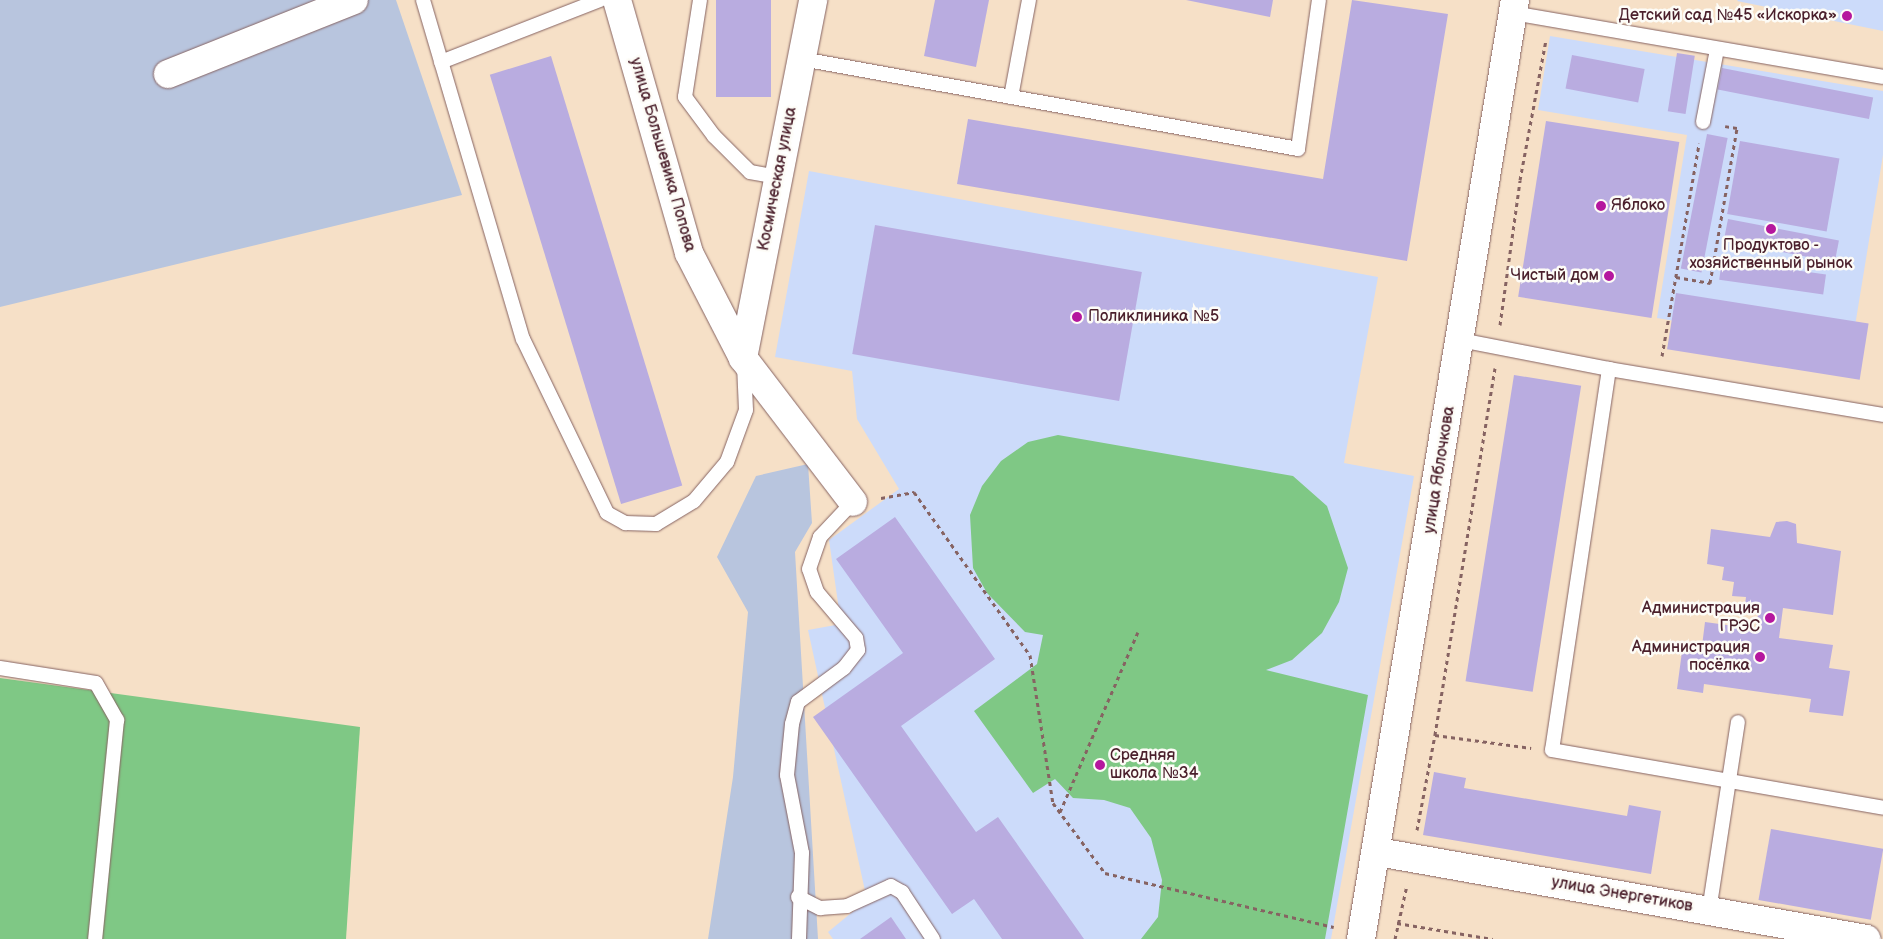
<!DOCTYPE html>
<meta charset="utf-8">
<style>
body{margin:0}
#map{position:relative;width:1883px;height:939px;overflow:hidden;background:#f6e0c7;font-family:"Balsamiq Sans",sans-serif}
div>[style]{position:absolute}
.built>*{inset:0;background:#ccdbfa}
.industrial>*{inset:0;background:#b8c5de}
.green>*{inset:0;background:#7fc885}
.building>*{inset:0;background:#b9ace0;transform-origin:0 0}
.path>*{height:3px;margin-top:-1.5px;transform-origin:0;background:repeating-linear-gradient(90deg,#866362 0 4px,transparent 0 8px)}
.roads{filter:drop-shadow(0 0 1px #866362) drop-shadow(0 0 1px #866362)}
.lane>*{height:14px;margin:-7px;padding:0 7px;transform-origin:7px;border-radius:7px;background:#fff}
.street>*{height:28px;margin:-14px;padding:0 14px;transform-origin:14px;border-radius:14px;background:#fff}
.dots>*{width:14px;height:14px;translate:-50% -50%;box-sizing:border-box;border:2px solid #fdfcf7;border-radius:50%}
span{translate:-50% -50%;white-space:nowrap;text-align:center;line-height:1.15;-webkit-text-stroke:5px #fdfcf7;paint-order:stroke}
.poi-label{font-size:16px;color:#4a1f2b}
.right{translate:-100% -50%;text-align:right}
.left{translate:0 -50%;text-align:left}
.street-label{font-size:16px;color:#4a1f2b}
</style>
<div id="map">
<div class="built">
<i style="clip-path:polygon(1883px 0,1883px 31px,1737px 1px,1738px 0)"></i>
<i style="clip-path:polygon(1550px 36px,1883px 91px,1883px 155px,1855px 326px,1717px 328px,1657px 318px,1687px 135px,1538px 110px)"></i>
<i style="clip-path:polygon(809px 171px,1378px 277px,1344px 463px,1414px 476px,1331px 939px,833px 939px,828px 932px,867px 900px,808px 630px,841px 624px,829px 540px,899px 489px,857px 419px,852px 371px,775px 357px)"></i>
</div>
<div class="industrial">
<i style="clip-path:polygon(0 0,396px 0,462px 195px,0 307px)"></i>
<i style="clip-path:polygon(808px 464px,812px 523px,795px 552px,818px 939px,708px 939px,733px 777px,748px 612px,717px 557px,756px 476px)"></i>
</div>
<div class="green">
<i style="clip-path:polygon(1058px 435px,1293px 476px,1327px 506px,1348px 568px,1339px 602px,1322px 633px,1292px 660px,1266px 670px,1368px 695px,1325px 939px,1141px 939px,1158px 917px,1162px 880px,1151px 838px,1130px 808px,1104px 800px,1073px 798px,1055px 779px,1033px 793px,974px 711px,1037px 664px,1043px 635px,1025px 632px,987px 593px,973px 568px,970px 515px,982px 486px,1001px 461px,1028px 442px)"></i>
<i style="clip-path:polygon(0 678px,360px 727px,346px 939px,0 939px)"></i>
</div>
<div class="building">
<i style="left:716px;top:0;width:55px;height:97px"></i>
<i style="clip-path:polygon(935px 0,989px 0,976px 67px,924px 56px)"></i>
<i style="clip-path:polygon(1186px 0,1273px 0,1270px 17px)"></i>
<i style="clip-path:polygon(1352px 0,1448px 14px,1407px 261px,957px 184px,968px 119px,1323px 179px)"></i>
<i style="left:1677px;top:53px;width:18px;height:59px;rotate:9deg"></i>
<i style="left:1572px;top:55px;width:74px;height:34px;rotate:11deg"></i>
<i style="left:551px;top:56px;width:449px;height:64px;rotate:73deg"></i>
<i style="left:1722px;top:68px;width:154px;height:22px;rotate:11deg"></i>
<i style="left:1546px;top:121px;width:135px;height:178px;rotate:9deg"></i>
<i style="left:1707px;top:134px;width:21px;height:137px;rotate:11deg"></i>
<i style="left:1740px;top:141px;width:101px;height:74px;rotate:10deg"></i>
<i style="left:1728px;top:219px;width:113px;height:22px;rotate:11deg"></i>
<i style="left:875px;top:225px;width:271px;height:131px;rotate:10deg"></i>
<i style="left:1722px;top:260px;width:105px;height:20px;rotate:8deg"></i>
<i style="left:1676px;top:293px;width:195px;height:57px;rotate:9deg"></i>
<i style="left:1514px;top:375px;width:68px;height:310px;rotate:9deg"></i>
<i style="clip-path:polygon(895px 517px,995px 659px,901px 726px,976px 832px,998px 817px,1084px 939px,1002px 939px,974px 899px,952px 914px,813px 717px,903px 653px,836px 559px)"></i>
<i style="clip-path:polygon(1787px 521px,1796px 524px,1797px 543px,1841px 551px,1833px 615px,1783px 608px,1779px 638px,1833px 645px,1829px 668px,1850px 671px,1843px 716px,1809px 712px,1811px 699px,1704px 684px,1703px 693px,1677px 689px,1683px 644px,1702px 646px,1705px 622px,1756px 629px,1758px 614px,1744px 612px,1746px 597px,1732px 596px,1734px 582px,1722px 580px,1724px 567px,1707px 564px,1711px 529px,1770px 537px,1776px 522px)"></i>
<i style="clip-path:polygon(1434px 772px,1466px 778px,1464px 788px,1627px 816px,1629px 805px,1661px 811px,1651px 874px,1423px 835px)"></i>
<i style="left:1771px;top:829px;width:114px;height:72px;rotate:10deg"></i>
<i style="clip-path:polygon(891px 917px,906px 939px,860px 939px)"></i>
</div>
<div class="path">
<i style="left:1676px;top:277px;width:35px;rotate:10deg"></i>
<i style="left:1710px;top:283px;width:157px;rotate:-80.1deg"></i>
<i style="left:1737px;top:128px;width:12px;rotate:-171deg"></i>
<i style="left:1500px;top:325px;width:146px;rotate:-82.1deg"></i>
<i style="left:1520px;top:180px;width:142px;rotate:-79.5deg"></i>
<i style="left:1662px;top:356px;width:216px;rotate:-80.1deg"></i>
<i style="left:1495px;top:368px;width:372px;rotate:99.3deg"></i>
<i style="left:1435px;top:735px;width:97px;rotate:7.7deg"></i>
<i style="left:881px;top:498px;width:34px;rotate:-10deg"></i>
<i style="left:914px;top:492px;width:200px;rotate:54.6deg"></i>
<i style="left:1030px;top:655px;width:150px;rotate:81.2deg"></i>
<i style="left:1053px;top:803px;width:87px;rotate:53.4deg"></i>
<i style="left:1105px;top:873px;width:235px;rotate:13.3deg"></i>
<i style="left:1060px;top:812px;width:196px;rotate:-66.6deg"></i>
<i style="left:1417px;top:830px;width:97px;rotate:-79.3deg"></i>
<i style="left:1397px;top:923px;width:97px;rotate:9.5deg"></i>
<i style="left:1395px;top:939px;width:55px;rotate:-77.5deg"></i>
</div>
<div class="roads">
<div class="lane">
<i style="left:423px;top:0;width:353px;rotate:73.6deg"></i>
<i style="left:523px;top:339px;width:193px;rotate:64.2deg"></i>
<i style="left:607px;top:513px;width:21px;rotate:29deg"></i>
<i style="left:625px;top:523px;width:31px;rotate:2deg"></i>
<i style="left:656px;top:524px;width:44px;rotate:-31.2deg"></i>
<i style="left:694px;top:501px;width:51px;rotate:-49.8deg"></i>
<i style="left:727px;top:462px;width:55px;rotate:-69.9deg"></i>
<i style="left:746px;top:410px;width:45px;rotate:-92.5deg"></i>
<i style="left:700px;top:0;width:98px;rotate:98.8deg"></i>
<i style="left:685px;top:97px;width:49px;rotate:53.4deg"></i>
<i style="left:714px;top:136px;width:51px;rotate:45deg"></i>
<i style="left:750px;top:172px;width:29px;rotate:10deg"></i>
<i style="left:1513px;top:13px;width:375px;rotate:9.8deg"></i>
<i style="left:802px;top:59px;width:504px;rotate:10.28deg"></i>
<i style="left:1298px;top:149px;width:150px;rotate:-82deg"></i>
<i style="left:441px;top:62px;width:171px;rotate:-21.3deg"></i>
<i style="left:1011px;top:97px;width:99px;rotate:-79.5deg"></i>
<i style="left:1703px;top:122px;width:74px;rotate:-79.1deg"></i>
<i style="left:1460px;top:340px;width:152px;rotate:11deg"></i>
<i style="left:1609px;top:369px;width:385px;rotate:98.5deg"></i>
<i style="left:1552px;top:750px;width:336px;rotate:9.9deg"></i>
<i style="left:1609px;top:369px;width:278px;rotate:9.5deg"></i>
<i style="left:0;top:668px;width:97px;rotate:8.9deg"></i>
<i style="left:96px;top:683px;width:43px;rotate:60.4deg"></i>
<i style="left:117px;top:720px;width:220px;rotate:95.7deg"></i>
<i style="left:798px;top:897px;width:25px;rotate:27deg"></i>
<i style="left:820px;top:908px;width:27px;rotate:-4deg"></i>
<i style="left:847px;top:906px;width:48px;rotate:-24.4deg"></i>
<i style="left:891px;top:886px;width:13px;rotate:29deg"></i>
<i style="left:902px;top:892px;width:56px;rotate:56.6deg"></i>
<i style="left:1709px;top:911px;width:191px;rotate:-81.3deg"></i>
<i style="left:799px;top:939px;width:86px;rotate:-88deg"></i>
<i style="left:802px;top:853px;width:79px;rotate:-100.9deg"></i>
<i style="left:787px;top:775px;width:51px;rotate:-84.4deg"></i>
<i style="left:792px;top:724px;width:23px;rotate:-75deg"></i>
<i style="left:798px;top:702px;width:57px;rotate:-36.5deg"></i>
<i style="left:844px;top:668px;width:23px;rotate:-52deg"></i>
<i style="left:858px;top:650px;width:12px;rotate:-99deg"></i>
<i style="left:856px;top:638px;width:60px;rotate:-130.3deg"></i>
<i style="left:817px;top:592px;width:24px;rotate:-109deg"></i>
<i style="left:809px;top:569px;width:34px;rotate:-71deg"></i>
<i style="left:820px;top:537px;width:48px;rotate:-46.7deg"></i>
</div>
<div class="street">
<i style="left:617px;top:0;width:263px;rotate:74.1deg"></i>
<i style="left:689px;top:253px;width:118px;rotate:62.8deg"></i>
<i style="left:743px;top:358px;width:181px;rotate:52.6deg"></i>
<i style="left:168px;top:74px;width:200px;rotate:-21.7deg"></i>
<i style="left:743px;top:358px;width:365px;rotate:-78.9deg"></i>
<i style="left:1378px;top:852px;width:496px;rotate:10.1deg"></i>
<i style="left:1361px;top:939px;width:952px;rotate:-80.69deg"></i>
</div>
</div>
<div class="dots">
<i style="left:1847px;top:16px;background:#b5179e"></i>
<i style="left:1601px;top:206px;background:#b5179e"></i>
<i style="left:1771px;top:229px;background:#b5179e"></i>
<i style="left:1609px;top:276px;background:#b5179e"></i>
<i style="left:1077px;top:317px;background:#b5179e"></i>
<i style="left:1770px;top:618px;background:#b5179e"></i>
<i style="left:1760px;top:657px;background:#b5179e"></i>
<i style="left:1100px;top:765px;background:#b5179e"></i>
</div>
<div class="poi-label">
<span class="right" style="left:1837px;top:16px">Детский сад №45 «Искорка»</span>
<span class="left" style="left:1611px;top:206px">Яблоко</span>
<span style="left:1771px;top:255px">Продуктово -<br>хозяйственный рынок</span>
<span class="right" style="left:1599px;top:276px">Чистый дом</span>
<span class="left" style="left:1088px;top:317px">Поликлиника №5</span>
<span class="right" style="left:1760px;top:618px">Администрация<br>ГРЭС</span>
<span class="right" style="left:1750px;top:657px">Администрация<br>посёлка</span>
<span class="left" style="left:1110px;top:765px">Средняя<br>школа №34</span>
</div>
<div class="street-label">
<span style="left:662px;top:155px;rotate:74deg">улица Большевика Попова</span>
<span style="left:778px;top:179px;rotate:-79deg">Космическая улица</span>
<span style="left:1440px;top:470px;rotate:-81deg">улица Яблочкова</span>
<span style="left:1622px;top:895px;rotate:10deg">улица Энергетиков</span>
</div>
</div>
